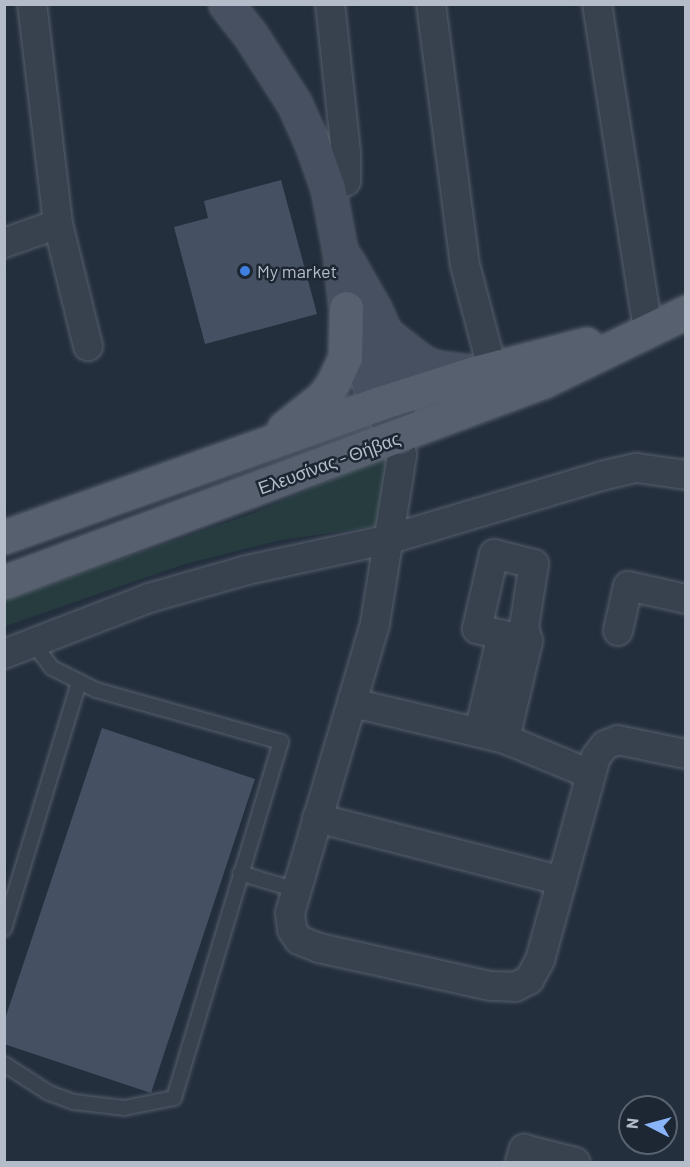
<!DOCTYPE html>
<meta charset="utf-8">
<style>
body{margin:0}
#map{position:relative;width:690px;height:1167px;overflow:hidden;background:#242f3e;font-family:Barlow,sans-serif}
div>[style]{position:absolute}
.green>*{inset:0;background:#263c3f}
.building>*{inset:0;background:#455162}
.roads{filter:drop-shadow(0 0 2px #565f6c) drop-shadow(0 0 2px #565f6c)}
.lane>*{height:14px;margin:-7px;padding:0 7px;transform-origin:7px;border-radius:7px;background:#38414e}
.street>*{height:28px;margin:-14px;padding:0 14px;transform-origin:14px;border-radius:14px;background:#38414e}
.secondary>*{height:33px;margin:-16.5px;padding:0 16.5px;transform-origin:16.5px;border-radius:16.5px;background:#465061}
.primary>*{height:33px;margin:-16.5px;padding:0 16.5px;transform-origin:16.5px;border-radius:16.5px;background:#56606e}
.dots>*{width:16px;height:16px;translate:-50% -50%;box-sizing:border-box;border:3px solid #1d2633;border-radius:50%}
span{translate:-50% -50%;white-space:nowrap;text-align:center;line-height:1.15;-webkit-text-stroke:5px #1d2633;paint-order:stroke}
.poi-label{font-size:18px;color:#b4bcc9}
.left{translate:0 -50%;text-align:left}
.street-label{font-size:18px;color:#b4bcc9}
.frame{position:absolute;inset:0;border:6px solid #b4bcc9;pointer-events:none}
.north{position:absolute;left:618px;top:1095px;width:60px;height:60px;box-sizing:border-box;background:#1d2633;border:2px solid #59626f;border-radius:50%;rotate:276deg;font-size:16px;font-weight:700;line-height:24px;text-align:center;color:#b4bcc9}
.north::after{content:'';display:block;margin:auto;width:21px;height:27px;background:#8ab4f8;clip-path:polygon(50% 0,100% 100%,50% 72%,0 100%)}
</style>
<div id="map">
<div class="green">
<i style="clip-path:polygon(390px 455px,378px 526px,281px 540px,185px 564px,5px 626px,4px 600px,251px 514px)"></i>
</div>
<div class="building">
<i style="clip-path:polygon(281px 180px,317px 314px,205px 344px,174px 227px,208px 218px,204px 201px)"></i>
<i style="clip-path:polygon(102px 728px,255px 779px,151px 1093px,4px 1044px,4px 1022px)"></i>
</div>
<div class="roads">
<div class="lane">
<i style="left:240px;top:873px;width:59px;rotate:16.9deg"></i>
<i style="left:4px;top:929px;width:258px;rotate:-73.1deg"></i>
<i style="left:4px;top:1064px;width:54px;rotate:32.8deg"></i>
<i style="left:49px;top:1093px;width:27px;rotate:20deg"></i>
<i style="left:74px;top:1102px;width:50px;rotate:6.8deg"></i>
<i style="left:124px;top:1108px;width:51px;rotate:-11.3deg"></i>
<i style="left:174px;top:1098px;width:372px;rotate:-73.3deg"></i>
<i style="left:281px;top:742px;width:192px;rotate:-164.3deg"></i>
<i style="left:96px;top:690px;width:49px;rotate:-153.4deg"></i>
<i style="left:52px;top:668px;width:30px;rotate:-127deg"></i>
</div>
<div class="street">
<i style="left:431px;top:4px;width:263px;rotate:82.6deg"></i>
<i style="left:465px;top:265px;width:106px;rotate:75.3deg"></i>
<i style="left:597px;top:4px;width:328px;rotate:81.1deg"></i>
<i style="left:328px;top:188px;width:19px;rotate:-21deg"></i>
<i style="left:346px;top:181px;width:28px;rotate:-90deg"></i>
<i style="left:346px;top:153px;width:150px;rotate:-96.1deg"></i>
<i style="left:58px;top:224px;width:126px;rotate:76.2deg"></i>
<i style="left:4px;top:243px;width:57px;rotate:-19.4deg"></i>
<i style="left:58px;top:224px;width:222px;rotate:-96.7deg"></i>
<i style="left:399px;top:437px;width:18px;rotate:81deg"></i>
<i style="left:402px;top:455px;width:171px;rotate:99.1deg"></i>
<i style="left:375px;top:624px;width:301px;rotate:106.4deg"></i>
<i style="left:290px;top:913px;width:17px;rotate:83deg"></i>
<i style="left:292px;top:930px;width:12px;rotate:55deg"></i>
<i style="left:299px;top:940px;width:22px;rotate:22deg"></i>
<i style="left:319px;top:948px;width:176px;rotate:12.5deg"></i>
<i style="left:491px;top:986px;width:24px;rotate:2deg"></i>
<i style="left:515px;top:987px;width:16px;rotate:-27deg"></i>
<i style="left:529px;top:980px;width:23px;rotate:-61deg"></i>
<i style="left:540px;top:960px;width:211px;rotate:-74.6deg"></i>
<i style="left:596px;top:757px;width:15px;rotate:-53deg"></i>
<i style="left:605px;top:745px;width:14px;rotate:-21deg"></i>
<i style="left:618px;top:740px;width:69px;rotate:11.6deg"></i>
<i style="left:618px;top:631px;width:46px;rotate:-77.5deg"></i>
<i style="left:628px;top:586px;width:59px;rotate:12.6deg"></i>
<i style="left:4px;top:654px;width:155px;rotate:-21.1deg"></i>
<i style="left:149px;top:598px;width:102px;rotate:-15.9deg"></i>
<i style="left:247px;top:570px;width:146px;rotate:-12.2deg"></i>
<i style="left:390px;top:539px;width:220px;rotate:-16.6deg"></i>
<i style="left:601px;top:476px;width:37px;rotate:-13deg"></i>
<i style="left:637px;top:468px;width:49px;rotate:8.1deg"></i>
<i style="left:353px;top:703px;width:156px;rotate:13.3deg"></i>
<i style="left:505px;top:739px;width:92px;rotate:22.4deg"></i>
<i style="left:479px;top:732px;width:100px;rotate:-76.7deg"></i>
<i style="left:505px;top:739px;width:101px;rotate:-76.8deg"></i>
<i style="left:528px;top:641px;width:15px;rotate:-106deg"></i>
<i style="left:524px;top:627px;width:64px;rotate:-81deg"></i>
<i style="left:534px;top:564px;width:41px;rotate:-166deg"></i>
<i style="left:494px;top:554px;width:77px;rotate:102.8deg"></i>
<i style="left:477px;top:629px;width:52px;rotate:13.2deg"></i>
<i style="left:317px;top:818px;width:253px;rotate:14.4deg"></i>
<i style="left:520px;top:1162px;width:14px;rotate:-73deg"></i>
<i style="left:524px;top:1149px;width:53px;rotate:14.3deg"></i>
</div>
<div class="secondary">
<i style="left:226px;top:4px;width:37px;rotate:52deg"></i>
<i style="left:249px;top:33px;width:83px;rotate:57.3deg"></i>
<i style="left:294px;top:103px;width:44px;rotate:65.8deg"></i>
<i style="left:312px;top:143px;width:48px;rotate:70.4deg"></i>
<i style="left:328px;top:188px;width:64px;rotate:79.2deg"></i>
<i style="left:340px;top:251px;width:57px;rotate:84deg"></i>
<i style="left:346px;top:308px;width:47px;rotate:75.1deg"></i>
<i style="left:358px;top:353px;width:54px;rotate:69.6deg"></i>
<i style="left:377px;top:404px;width:40px;rotate:56deg"></i>
<i style="left:346px;top:260px;width:56px;rotate:60.3deg"></i>
<i style="left:374px;top:309px;width:47px;rotate:66.2deg"></i>
<i style="left:393px;top:352px;width:73px;rotate:85.3deg"></i>
<i style="left:387px;top:335px;width:46px;rotate:37.9deg"></i>
<i style="left:423px;top:363px;width:14px;rotate:21deg"></i>
<i style="left:436px;top:368px;width:38px;rotate:7deg"></i>
</div>
<div class="primary">
<i style="left:284px;top:428px;width:50px;rotate:-38.5deg"></i>
<i style="left:323px;top:397px;width:17px;rotate:-54deg"></i>
<i style="left:333px;top:383px;width:29px;rotate:-65deg"></i>
<i style="left:345px;top:357px;width:49px;rotate:-88.8deg"></i>
<i style="left:4px;top:537px;width:396px;rotate:-19.6deg"></i>
<i style="left:377px;top:404px;width:102px;rotate:-17.7deg"></i>
<i style="left:474px;top:373px;width:116px;rotate:-14.5deg"></i>
<i style="left:4px;top:582px;width:576px;rotate:-20.42deg"></i>
<i style="left:544px;top:381px;width:158px;rotate:-25.9deg"></i>
</div>
</div>
<div class="dots">
<i style="left:245px;top:271px;background:#3f7fe0"></i>
</div>
<div class="poi-label">
<span class="left" style="left:257px;top:271px">My market</span>
</div>
<div class="street-label">
<span style="left:329px;top:463px;rotate:-20deg">Ελευσίνας - Θήβας</span>
</div>
<div class="frame"></div>
<div class="north">N</div>
</div>
